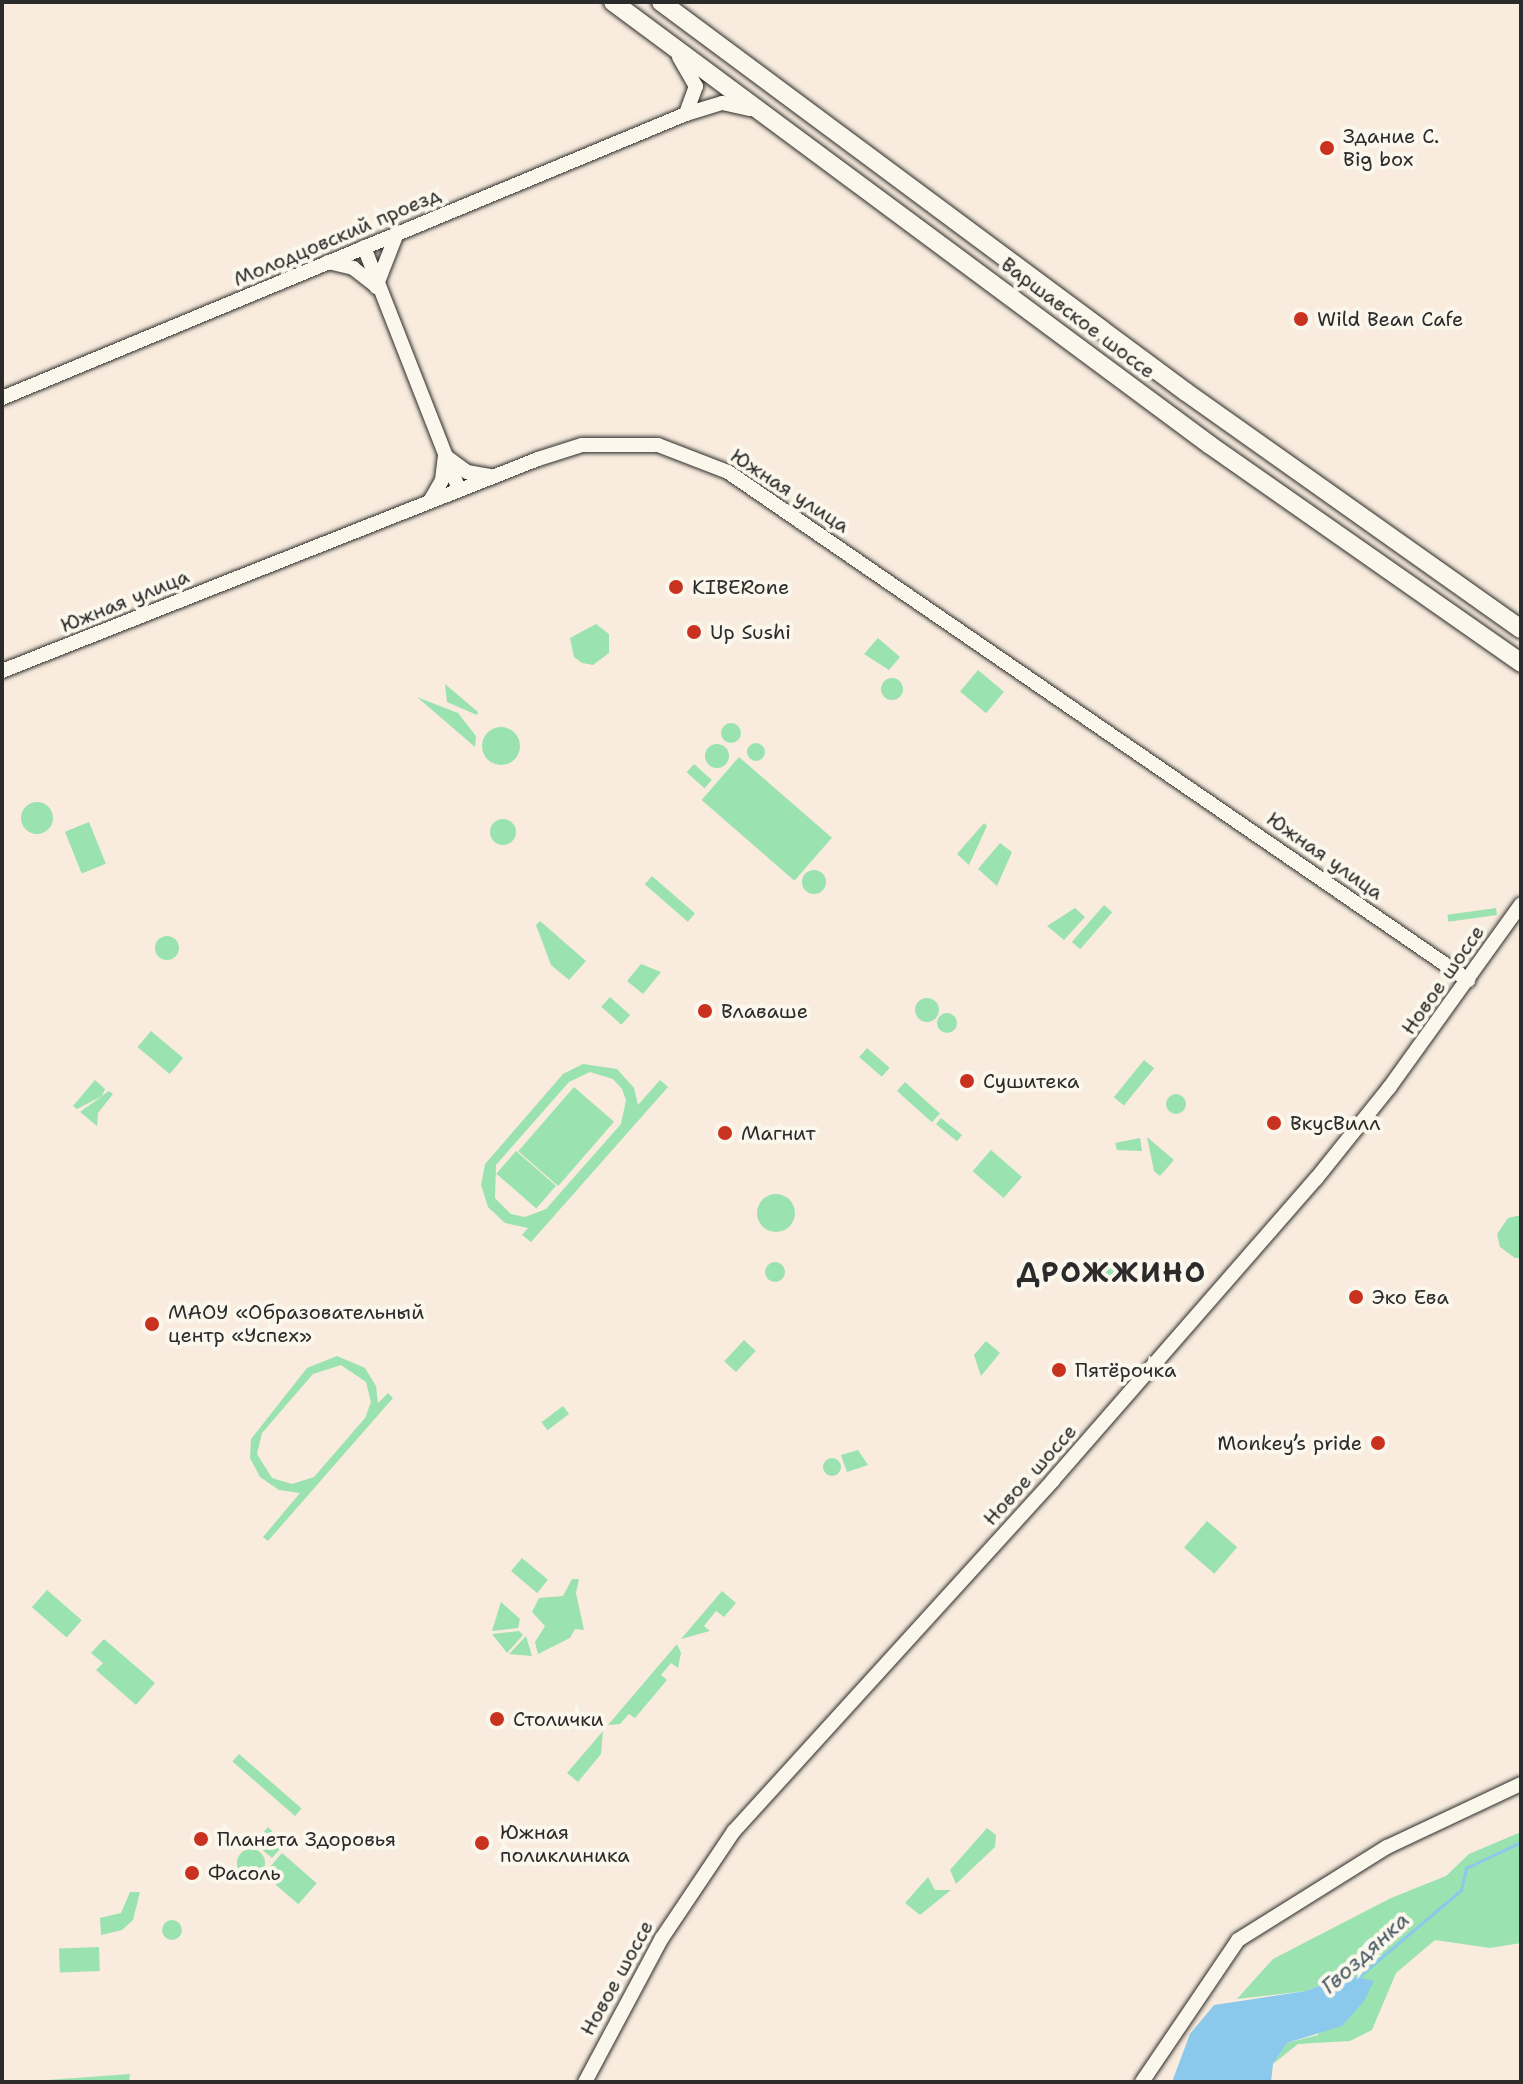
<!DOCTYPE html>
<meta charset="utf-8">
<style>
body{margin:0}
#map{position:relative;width:1523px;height:2084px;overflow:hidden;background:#f9ecde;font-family:"Shantell Sans",sans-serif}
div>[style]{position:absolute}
.green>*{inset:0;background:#9ae2af;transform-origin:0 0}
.round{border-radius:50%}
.water>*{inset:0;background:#8ac9eb}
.stream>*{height:3px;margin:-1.5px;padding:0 1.5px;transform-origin:1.5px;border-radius:1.5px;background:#8ac9eb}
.roads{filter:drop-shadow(0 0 2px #2b2b2b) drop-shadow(0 0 2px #2b2b2b)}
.minor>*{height:14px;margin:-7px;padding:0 7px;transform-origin:7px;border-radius:7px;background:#fbf7ec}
.major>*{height:18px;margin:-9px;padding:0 9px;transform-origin:9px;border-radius:9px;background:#fbf7ec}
.dots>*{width:22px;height:22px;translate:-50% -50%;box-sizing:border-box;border:4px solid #fbf7ec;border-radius:50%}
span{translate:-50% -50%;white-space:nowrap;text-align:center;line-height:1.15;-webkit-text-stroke:8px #fbf7ec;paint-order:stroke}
.poi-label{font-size:20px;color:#2b2b2b}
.left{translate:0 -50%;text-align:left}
.right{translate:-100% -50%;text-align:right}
.street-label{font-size:20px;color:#2b2b2b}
.water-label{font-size:22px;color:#485a65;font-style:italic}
.district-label{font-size:28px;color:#2b2b2b;font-weight:700;letter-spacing:2px}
.frame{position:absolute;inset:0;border:4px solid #2b2b2b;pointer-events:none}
</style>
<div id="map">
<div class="green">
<i style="clip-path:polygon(596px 624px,609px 634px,609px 653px,593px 665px,582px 663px,574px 657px,570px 638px)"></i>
<i style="clip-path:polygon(878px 638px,900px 657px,889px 670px,864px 654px)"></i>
<i style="left:978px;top:670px;width:34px;height:28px;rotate:40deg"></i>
<i class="round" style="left:881px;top:678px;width:22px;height:22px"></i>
<i style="clip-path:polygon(445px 684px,478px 712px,477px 715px,447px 702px)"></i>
<i style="clip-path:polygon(417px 697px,458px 713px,476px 736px,475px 747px)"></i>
<i class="round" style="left:721px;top:723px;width:20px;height:20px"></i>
<i class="round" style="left:482px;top:727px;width:38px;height:38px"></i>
<i class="round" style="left:747px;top:743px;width:18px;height:18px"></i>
<i class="round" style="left:705px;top:744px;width:24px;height:24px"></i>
<i style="left:739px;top:757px;width:123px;height:57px;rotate:41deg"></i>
<i style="left:694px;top:764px;width:24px;height:11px;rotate:42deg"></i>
<i class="round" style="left:21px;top:802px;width:32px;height:32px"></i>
<i class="round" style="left:490px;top:819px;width:26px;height:26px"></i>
<i style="left:89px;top:822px;width:45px;height:26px;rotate:68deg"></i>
<i style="clip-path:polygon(984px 823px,987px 826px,969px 865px,957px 854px)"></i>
<i style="clip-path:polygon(1000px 843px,1012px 852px,997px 886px,978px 869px)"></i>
<i class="round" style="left:802px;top:870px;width:24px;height:24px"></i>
<i style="left:652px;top:876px;width:57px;height:11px;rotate:41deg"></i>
<i style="left:1104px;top:905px;width:11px;height:49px;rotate:41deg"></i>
<i style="clip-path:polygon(1075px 908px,1085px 917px,1064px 940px,1047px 926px)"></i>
<i style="left:1496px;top:908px;width:7px;height:49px;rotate:82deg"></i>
<i style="clip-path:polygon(540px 921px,586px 961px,569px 980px,551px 965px,536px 925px)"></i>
<i class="round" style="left:155px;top:936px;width:24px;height:24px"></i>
<i style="clip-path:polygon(641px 964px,661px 972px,643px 994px,627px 981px)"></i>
<i style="left:610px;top:997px;width:27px;height:13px;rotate:42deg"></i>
<i class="round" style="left:915px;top:998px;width:24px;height:24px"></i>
<i class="round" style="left:937px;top:1013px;width:20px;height:20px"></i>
<i style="left:151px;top:1031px;width:42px;height:21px;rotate:40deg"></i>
<i style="left:867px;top:1048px;width:30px;height:12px;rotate:41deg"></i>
<i style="left:1144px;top:1060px;width:13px;height:48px;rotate:39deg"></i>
<i style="clip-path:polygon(evenodd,583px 1064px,617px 1069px,634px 1088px,638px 1105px,660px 1080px,668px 1087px,531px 1242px,522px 1235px,528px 1228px,505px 1223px,488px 1207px,481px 1185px,485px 1164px,563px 1074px,583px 1064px,590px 1072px,613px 1079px,622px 1089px,626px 1100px,621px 1124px,546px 1209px,525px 1217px,511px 1214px,495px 1198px,496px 1165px,569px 1082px,590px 1072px)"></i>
<i style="clip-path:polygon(95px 1080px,105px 1089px,102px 1096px,77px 1109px,73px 1106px)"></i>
<i style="left:905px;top:1082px;width:47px;height:12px;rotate:42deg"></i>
<i style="left:574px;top:1087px;width:53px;height:85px;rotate:41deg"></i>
<i style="clip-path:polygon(109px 1091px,113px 1094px,98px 1113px,97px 1126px,80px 1112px)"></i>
<i class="round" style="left:1166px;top:1094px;width:20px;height:20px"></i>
<i style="left:941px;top:1118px;width:27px;height:8px;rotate:39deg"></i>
<i style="clip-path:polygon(1147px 1137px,1174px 1160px,1160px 1176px,1154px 1171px)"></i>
<i style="clip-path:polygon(1140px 1138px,1142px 1151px,1117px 1150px,1115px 1143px)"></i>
<i style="left:991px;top:1150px;width:41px;height:28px;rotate:41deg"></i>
<i style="left:516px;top:1151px;width:53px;height:30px;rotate:41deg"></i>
<i class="round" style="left:757px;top:1194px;width:38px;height:38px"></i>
<i style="clip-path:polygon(1521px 1215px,1521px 1258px,1515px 1258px,1500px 1247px,1497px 1234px,1508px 1218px)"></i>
<i style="clip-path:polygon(1101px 1259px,1126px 1281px,1104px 1286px,1089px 1273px)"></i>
<i class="round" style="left:765px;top:1262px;width:20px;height:20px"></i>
<i style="left:744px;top:1340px;width:16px;height:29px;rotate:43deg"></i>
<i style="clip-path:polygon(986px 1341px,1000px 1353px,981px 1376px,974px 1355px)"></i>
<i style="clip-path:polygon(evenodd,337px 1356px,365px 1368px,376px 1386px,378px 1403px,388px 1393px,393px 1398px,268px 1541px,263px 1537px,300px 1493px,279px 1490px,260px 1477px,250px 1458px,251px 1439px,307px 1368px,337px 1356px,341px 1365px,366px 1382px,371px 1402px,365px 1418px,314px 1477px,292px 1484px,272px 1478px,257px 1454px,262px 1433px,313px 1374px,341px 1365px)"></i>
<i style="left:563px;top:1406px;width:10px;height:27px;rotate:53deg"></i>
<i style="clip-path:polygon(858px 1450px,868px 1465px,847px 1472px,841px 1455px)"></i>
<i class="round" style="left:823px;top:1458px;width:18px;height:18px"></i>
<i style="left:1207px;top:1521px;width:40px;height:35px;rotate:41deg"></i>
<i style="left:522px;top:1558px;width:34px;height:17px;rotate:40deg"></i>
<i style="clip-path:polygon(572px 1579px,579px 1579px,576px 1593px,584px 1630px,575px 1629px,570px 1638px,538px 1654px,535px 1642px,545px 1626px,532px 1612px,539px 1598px,563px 1596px)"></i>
<i style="left:47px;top:1590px;width:46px;height:23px;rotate:41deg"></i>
<i style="clip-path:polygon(722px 1591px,736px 1603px,724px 1617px,716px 1611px,704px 1626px,710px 1631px,681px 1639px)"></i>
<i style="clip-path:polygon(501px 1602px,520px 1619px,518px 1628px,492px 1631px)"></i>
<i style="clip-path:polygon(519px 1631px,523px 1635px,507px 1653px,492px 1634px)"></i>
<i style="clip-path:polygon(526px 1636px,532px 1656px,509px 1654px)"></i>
<i style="clip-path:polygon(104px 1639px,155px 1683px,136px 1705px,96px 1670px,103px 1663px,91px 1653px)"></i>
<i style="clip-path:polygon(677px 1644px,681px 1653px,678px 1668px,671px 1663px,661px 1675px,667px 1680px,635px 1718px,629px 1714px,620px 1724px,608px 1725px)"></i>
<i style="clip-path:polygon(603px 1731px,601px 1754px,578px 1782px,567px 1773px)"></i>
<i style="left:239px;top:1754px;width:83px;height:10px;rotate:41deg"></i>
<i style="clip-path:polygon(268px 1827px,274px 1833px,269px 1839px,280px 1849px,272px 1858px,254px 1843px)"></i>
<i style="clip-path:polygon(987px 1828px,996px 1835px,995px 1847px,956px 1884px,950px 1870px)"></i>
<i style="clip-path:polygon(1521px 1832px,1521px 1943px,1490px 1948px,1435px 1940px,1396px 1973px,1372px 2030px,1350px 2041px,1298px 2044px,1273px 2064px,1287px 2043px,1318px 2035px,1347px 1975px,1306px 1991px,1237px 1999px,1273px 1959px,1391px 1898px,1446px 1876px,1469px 1854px)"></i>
<i class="round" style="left:237px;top:1849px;width:28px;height:28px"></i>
<i style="left:282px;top:1853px;width:46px;height:28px;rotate:41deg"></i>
<i style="clip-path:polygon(928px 1877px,935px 1890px,951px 1890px,920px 1915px,905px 1903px)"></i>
<i style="clip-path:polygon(130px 1892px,140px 1892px,133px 1920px,122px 1930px,101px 1935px,100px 1918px,121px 1913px)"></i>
<i class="round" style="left:162px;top:1920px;width:20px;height:20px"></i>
<i style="left:99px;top:1947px;width:24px;height:40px;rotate:88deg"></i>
<i style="clip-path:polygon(130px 2074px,129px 2082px,20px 2082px)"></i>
</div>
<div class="water">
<i style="clip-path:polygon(1347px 1975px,1374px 1981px,1364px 2001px,1342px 2026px,1287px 2043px,1273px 2064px,1271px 2082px,1172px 2082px,1190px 2034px,1214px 2005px,1306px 1991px)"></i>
</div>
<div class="stream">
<i style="left:1357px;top:1978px;width:136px;rotate:-40.2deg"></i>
<i style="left:1461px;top:1890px;width:23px;rotate:-77deg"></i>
<i style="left:1466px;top:1868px;width:61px;rotate:-25.3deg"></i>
</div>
<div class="roads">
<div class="minor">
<i style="left:679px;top:57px;width:34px;rotate:60deg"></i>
<i style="left:696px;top:86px;width:30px;rotate:110deg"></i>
<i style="left:364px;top:247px;width:260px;rotate:68.6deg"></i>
<i style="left:328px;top:262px;width:26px;rotate:13deg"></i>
<i style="left:353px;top:268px;width:29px;rotate:38deg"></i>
<i style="left:376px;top:287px;width:58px;rotate:-68.7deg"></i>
<i style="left:2px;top:398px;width:741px;rotate:-22.55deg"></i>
<i style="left:686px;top:114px;width:38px;rotate:-17deg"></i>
<i style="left:722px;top:103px;width:29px;rotate:12deg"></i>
<i style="left:448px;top:458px;width:24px;rotate:36deg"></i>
<i style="left:467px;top:472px;width:23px;rotate:10deg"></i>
<i style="left:430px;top:501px;width:24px;rotate:-60deg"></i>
<i style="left:442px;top:480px;width:23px;rotate:-83deg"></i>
<i style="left:2px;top:671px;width:576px;rotate:-21.58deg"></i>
<i style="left:538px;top:459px;width:46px;rotate:-17.7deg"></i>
<i style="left:582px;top:445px;width:76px"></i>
<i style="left:658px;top:445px;width:75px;rotate:21.1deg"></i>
<i style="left:728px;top:472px;width:898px;rotate:34.47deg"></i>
<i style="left:585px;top:2082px;width:163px;rotate:-61.9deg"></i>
<i style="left:662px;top:1938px;width:129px;rotate:-56.1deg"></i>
<i style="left:734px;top:1831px;width:474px;rotate:-47.7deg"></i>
<i style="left:1053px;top:1480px;width:400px;rotate:-48.9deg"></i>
<i style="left:1316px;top:1179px;width:117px;rotate:-51.3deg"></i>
<i style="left:1389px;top:1088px;width:226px;rotate:-54.3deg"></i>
<i style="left:1142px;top:2082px;width:171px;rotate:-55.9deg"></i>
<i style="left:1238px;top:1940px;width:176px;rotate:-32deg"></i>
<i style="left:1387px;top:1847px;width:148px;rotate:-25.2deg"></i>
</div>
<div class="major">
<i style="left:613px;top:2px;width:743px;rotate:36.58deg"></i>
<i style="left:1210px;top:445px;width:380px;rotate:35deg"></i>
<i style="left:661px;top:2px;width:654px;rotate:36.61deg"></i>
<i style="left:1186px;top:392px;width:410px;rotate:35.3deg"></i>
</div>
</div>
<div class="dots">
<i style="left:1327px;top:148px;background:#c8321e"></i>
<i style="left:1301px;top:319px;background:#c8321e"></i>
<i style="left:676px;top:587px;background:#c8321e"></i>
<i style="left:694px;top:632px;background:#c8321e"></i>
<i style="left:705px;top:1011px;background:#c8321e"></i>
<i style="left:967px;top:1081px;background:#c8321e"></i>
<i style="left:1274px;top:1123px;background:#c8321e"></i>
<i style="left:725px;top:1133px;background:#c8321e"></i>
<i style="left:1356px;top:1297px;background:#c8321e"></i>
<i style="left:152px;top:1324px;background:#c8321e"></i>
<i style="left:1059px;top:1370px;background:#c8321e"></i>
<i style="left:1378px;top:1443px;background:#c8321e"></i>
<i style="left:497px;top:1719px;background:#c8321e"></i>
<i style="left:201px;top:1839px;background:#c8321e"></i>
<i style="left:482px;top:1843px;background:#c8321e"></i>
<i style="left:192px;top:1873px;background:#c8321e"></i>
</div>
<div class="poi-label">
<span class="left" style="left:1343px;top:148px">Здание C.<br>Big box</span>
<span class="left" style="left:1317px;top:319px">Wild Bean Cafe</span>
<span class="left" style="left:692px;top:587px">KIBERone</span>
<span class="left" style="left:710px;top:632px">Up Sushi</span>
<span class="left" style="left:721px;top:1011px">Влаваше</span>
<span class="left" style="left:983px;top:1081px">Сушитека</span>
<span class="left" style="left:1290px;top:1123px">ВкусВилл</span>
<span class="left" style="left:741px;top:1133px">Магнит</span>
<span class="left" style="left:1372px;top:1297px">Эко Ева</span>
<span class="left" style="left:168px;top:1324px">МАОУ «Образовательный<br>центр «Успех»</span>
<span class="left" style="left:1075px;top:1370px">Пятёрочка</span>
<span class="right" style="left:1362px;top:1443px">Monkey’s pride</span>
<span class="left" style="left:513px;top:1719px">Столички</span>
<span class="left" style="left:500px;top:1844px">Южная<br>поликлиника</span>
<span class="left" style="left:217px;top:1839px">Планета Здоровья</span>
<span class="left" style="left:208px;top:1873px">Фасоль</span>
</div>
<div class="street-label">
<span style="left:337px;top:237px;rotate:-23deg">Молодцовский проезд</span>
<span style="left:1078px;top:318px;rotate:37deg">Варшавское шоссе</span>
<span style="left:790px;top:491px;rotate:33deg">Южная улица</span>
<span style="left:125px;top:601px;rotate:-22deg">Южная улица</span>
<span style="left:1325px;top:856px;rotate:35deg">Южная улица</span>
<span style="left:1443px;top:980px;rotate:-55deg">Новое шоссе</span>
<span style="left:1030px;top:1475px;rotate:-48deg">Новое шоссе</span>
<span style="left:617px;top:1978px;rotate:-61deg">Новое шоссе</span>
</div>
<div class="water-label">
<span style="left:1365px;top:1953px;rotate:-42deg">Гвоздянка</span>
</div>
<div class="district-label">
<span style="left:1112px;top:1272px">ДРОЖЖИНО</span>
</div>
<div class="frame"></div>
</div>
